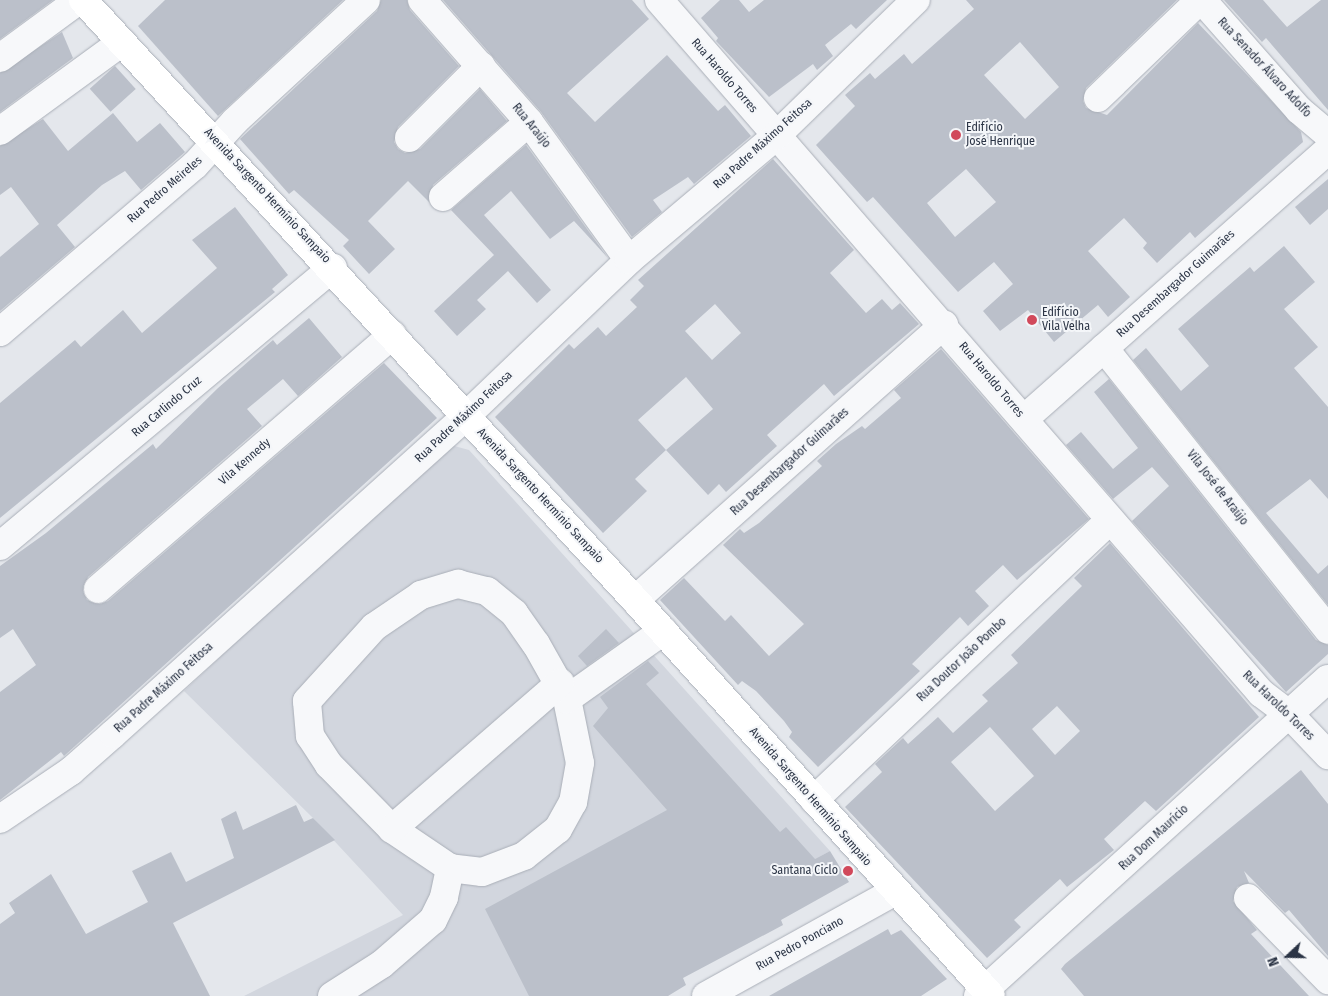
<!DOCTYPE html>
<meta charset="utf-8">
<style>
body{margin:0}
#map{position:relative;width:1328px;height:996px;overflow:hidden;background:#e4e7ec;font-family:"Fira Sans Condensed",sans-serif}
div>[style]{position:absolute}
.built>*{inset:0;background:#d2d6de}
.building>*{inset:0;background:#bbc0ca;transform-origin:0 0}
.roads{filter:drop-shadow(0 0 1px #a9aeb7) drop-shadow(0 0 1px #a9aeb7)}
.minor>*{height:28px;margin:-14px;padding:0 14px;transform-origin:14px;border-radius:14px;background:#f7f8fa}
.major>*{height:28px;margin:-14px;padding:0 14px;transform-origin:14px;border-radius:14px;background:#fff}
.dots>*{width:14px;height:14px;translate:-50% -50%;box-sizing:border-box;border:2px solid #f4f6f9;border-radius:50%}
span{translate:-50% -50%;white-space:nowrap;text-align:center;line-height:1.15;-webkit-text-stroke:4px #f4f6f9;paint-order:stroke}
.street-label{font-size:12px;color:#2b3445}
.poi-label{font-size:12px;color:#2b3445}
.left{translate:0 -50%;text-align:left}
.right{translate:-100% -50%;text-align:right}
.north{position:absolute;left:1263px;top:931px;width:50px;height:50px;-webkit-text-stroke:4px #f4f6f9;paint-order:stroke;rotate:249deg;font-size:14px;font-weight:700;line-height:20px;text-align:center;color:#2b3445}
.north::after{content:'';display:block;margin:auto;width:18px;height:22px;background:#2b3445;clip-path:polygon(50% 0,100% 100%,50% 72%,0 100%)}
</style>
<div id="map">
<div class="built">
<i style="clip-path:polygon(447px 444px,469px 450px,830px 851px,562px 996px,244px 996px,403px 915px,313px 818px,184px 691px)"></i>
</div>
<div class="building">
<i style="clip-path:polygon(0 0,53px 0,0 39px)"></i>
<i style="clip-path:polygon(165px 0,343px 0,218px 116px,138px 26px)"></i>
<i style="clip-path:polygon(381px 0,407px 0,410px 10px,459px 66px,398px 127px,394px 142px,398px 149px,405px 153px,420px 149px,480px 89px,507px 121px,433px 185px,429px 202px,408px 181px,368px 221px,395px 249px,369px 274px,343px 246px,349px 240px,294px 190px,289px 194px,240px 139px,377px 11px)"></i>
<i style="clip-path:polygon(443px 0,632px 0,649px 19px,567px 93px,595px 122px,667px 55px,718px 111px,725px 105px,751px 136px,694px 184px,688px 177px,653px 200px,662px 212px,632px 237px,541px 112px)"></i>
<i style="clip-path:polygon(720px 0,739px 0,749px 12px,764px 0,887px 0,856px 29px,851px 24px,825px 45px,833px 56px,817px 70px,813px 64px,769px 97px,716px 41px,718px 38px,701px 18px)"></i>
<i style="clip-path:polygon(evenodd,966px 0,1177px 0,1086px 88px,1083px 101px,1086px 108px,1107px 115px,1198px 23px,1301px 132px,1303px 142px,1195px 238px,1190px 232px,1157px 263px,1143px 248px,1147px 243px,1124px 218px,1088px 251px,1130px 297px,1108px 317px,1098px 305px,1054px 342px,1028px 310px,1000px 331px,983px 311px,1013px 284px,994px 262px,958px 292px,873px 197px,867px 202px,816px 145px,855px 106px,845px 95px,870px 73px,875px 79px,904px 54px,912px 64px,974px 9px,966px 0,1020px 42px,1059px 87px,1025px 119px,984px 75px,1020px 42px,966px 0,966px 169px,996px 202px,955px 237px,927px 203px,966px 169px)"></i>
<i style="clip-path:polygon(1224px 0,1263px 0,1287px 27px,1321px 0,1328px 0,1328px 110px,1266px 38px,1262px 42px)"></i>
<i style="clip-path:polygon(62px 32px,73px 58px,0 112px,0 73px)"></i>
<i style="left:115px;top:66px;width:31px;height:34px;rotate:48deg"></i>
<i style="clip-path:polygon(113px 113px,137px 142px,160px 123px,185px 152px,141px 190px,125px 171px,102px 185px,57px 225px,75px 247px,0 311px,0 257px,39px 224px,11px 187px,0 195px,0 146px,43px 119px,68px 151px)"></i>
<i style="clip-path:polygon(526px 145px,608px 258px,574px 221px,550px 239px,511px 191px,484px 215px,551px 290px,537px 303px,508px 271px,477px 300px,486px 309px,457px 336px,434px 311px,494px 255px,451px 210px)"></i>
<i style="clip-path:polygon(evenodd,773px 159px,854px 250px,830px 273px,866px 313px,882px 299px,892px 310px,900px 303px,919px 324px,834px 396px,824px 384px,767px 435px,777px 446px,726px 492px,719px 484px,708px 495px,666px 450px,635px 479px,647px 491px,603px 533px,495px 417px,569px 344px,574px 349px,598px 327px,606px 336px,637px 307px,630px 300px,644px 286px,638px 280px,773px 159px,715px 304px,741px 333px,712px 360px,685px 331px,715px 304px,773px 159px,686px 377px,713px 409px,666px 450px,638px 420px,686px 377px)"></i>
<i style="clip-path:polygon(1328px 179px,1328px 209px,1310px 225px,1295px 207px)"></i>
<i style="clip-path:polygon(235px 207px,288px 275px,272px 289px,275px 292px,0 518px,0 403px,75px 340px,81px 347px,123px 310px,142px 333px,217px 268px,192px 240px)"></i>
<i style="clip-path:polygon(1284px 246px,1315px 282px,1284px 309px,1318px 347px,1294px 368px,1328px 407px,1328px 499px,1310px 479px,1266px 513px,1318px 574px,1328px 565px,1328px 605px,1133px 360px,1146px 348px,1181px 391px,1209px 366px,1178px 329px,1250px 267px,1254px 272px)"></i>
<i style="clip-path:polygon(309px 318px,342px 357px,298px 396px,283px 379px,247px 409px,262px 426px,88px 577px,83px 591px,87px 600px,100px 604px,108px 601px,384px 363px,437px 418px,64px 756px,61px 752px,0 800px,0 692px,36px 665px,13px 629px,0 638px,0 566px,46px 533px,153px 444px,156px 449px,218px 388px,273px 340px,277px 345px)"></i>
<i style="clip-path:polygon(941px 349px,1089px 519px,1017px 580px,1003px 565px,975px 591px,989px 606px,968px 626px,960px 617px,912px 664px,920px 671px,818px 767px,789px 737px,792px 732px,784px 721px,756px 691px,742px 681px,738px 685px,660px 600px,684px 578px,725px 621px,731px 615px,769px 656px,804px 624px,723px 545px,740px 529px,744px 533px,759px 523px,822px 466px,817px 461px,836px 444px,862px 426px,865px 429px,901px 398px,894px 390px)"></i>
<i style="clip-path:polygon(1109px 379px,1316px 640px,1328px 645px,1328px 654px,1286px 692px,1132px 521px,1169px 486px,1152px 467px,1113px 499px,1066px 445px,1081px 432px,1113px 469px,1138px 448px,1094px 392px)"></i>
<i style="clip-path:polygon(evenodd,1110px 543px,1259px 717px,1156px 811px,1145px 801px,1104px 839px,1114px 850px,1067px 887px,1060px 879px,1014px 920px,1021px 927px,987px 958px,845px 807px,882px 772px,875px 764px,903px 738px,908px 744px,938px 717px,953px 733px,988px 701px,982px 695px,1018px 663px,1011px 655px,1082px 586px,1074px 578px,1110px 543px,1057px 706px,1080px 731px,1055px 755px,1032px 729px,1057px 706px,1110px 543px,990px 727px,1034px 776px,995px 811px,951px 762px,990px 727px)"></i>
<i style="clip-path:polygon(606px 629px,619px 643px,587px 666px,578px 656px)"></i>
<i style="clip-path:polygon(648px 661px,659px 673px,646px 684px,780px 832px,786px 827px,815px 859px,830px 851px,849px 882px,781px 920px,783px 925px,683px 978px,686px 985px,668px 996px,529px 996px,485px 909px,667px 810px,593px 726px,608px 708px,600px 697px)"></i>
<i style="clip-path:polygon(1301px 770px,1328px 804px,1328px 956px,1289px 910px,1285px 913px,1244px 871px,1249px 883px,1237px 887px,1233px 901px,1257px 930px,1251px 934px,1309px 996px,1084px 996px,1061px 969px,1065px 964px)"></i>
<i style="clip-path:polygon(296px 805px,304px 822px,313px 818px,335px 840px,173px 923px,210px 996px,0 996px,0 924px,15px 913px,9px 903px,51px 874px,86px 934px,148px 902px,132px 871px,171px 852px,186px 882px,234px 858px,221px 819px,236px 811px,243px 830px)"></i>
<i style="clip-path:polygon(888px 929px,891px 935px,901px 930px,947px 979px,921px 996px,769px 996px)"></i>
</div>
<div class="roads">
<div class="minor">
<i style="left:422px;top:0;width:162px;rotate:48.7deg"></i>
<i style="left:529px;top:122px;width:170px;rotate:54.1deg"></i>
<i style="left:659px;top:0;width:918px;rotate:49.02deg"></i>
<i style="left:1261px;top:693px;width:35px;rotate:37deg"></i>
<i style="left:1289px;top:714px;width:57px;rotate:46.4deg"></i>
<i style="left:1202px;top:0;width:147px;rotate:48.6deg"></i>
<i style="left:1299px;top:110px;width:38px;rotate:40deg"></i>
<i style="left:0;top:58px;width:98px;rotate:-36.3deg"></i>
<i style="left:1098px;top:98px;width:141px;rotate:-43.9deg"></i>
<i style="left:0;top:131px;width:151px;rotate:-36.1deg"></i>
<i style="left:409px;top:138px;width:102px;rotate:-45deg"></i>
<i style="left:443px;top:197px;width:114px;rotate:-41.1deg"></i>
<i style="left:0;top:332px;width:257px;rotate:-40.6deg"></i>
<i style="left:195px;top:165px;width:59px;rotate:-47.7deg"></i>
<i style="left:235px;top:121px;width:178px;rotate:-42.7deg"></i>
<i style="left:1104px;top:348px;width:360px;rotate:51.5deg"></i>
<i style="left:1024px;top:419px;width:406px;rotate:-41.5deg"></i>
<i style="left:0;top:546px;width:434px;rotate:-39.9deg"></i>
<i style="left:458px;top:584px;width:30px;rotate:14deg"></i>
<i style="left:487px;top:591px;width:35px;rotate:39deg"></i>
<i style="left:514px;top:613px;width:38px;rotate:55deg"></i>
<i style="left:536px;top:644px;width:63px;rotate:60.6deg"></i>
<i style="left:567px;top:699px;width:65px;rotate:78.5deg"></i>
<i style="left:580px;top:763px;width:40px;rotate:100deg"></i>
<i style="left:573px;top:802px;width:31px;rotate:119deg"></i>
<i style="left:558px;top:829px;width:43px;rotate:141.5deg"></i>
<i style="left:524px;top:856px;width:45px;rotate:159.1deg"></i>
<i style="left:482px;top:872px;width:32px;rotate:-173deg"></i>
<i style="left:450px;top:868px;width:70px;rotate:-146.1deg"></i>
<i style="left:392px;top:829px;width:90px;rotate:-134.5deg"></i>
<i style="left:329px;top:765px;width:35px;rotate:-123deg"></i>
<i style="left:310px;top:736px;width:35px;rotate:-95deg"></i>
<i style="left:307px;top:701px;width:100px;rotate:-47.8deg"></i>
<i style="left:374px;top:627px;width:57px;rotate:-34.2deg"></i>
<i style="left:421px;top:595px;width:39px;rotate:-17deg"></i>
<i style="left:98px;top:589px;width:389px;rotate:-40.8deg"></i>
<i style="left:635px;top:600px;width:414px;rotate:-41.7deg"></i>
<i style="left:567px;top:699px;width:118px;rotate:-35.3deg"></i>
<i style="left:814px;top:800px;width:406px;rotate:-43.4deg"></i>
<i style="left:0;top:819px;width:86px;rotate:-34.1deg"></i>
<i style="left:71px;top:771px;width:56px;rotate:-41.4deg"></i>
<i style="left:113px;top:734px;width:475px;rotate:-42deg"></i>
<i style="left:466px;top:416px;width:226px;rotate:-43.7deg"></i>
<i style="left:629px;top:260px;width:192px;rotate:-40.1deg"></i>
<i style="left:776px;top:136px;width:195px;rotate:-44.2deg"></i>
<i style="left:392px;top:829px;width:223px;rotate:-41deg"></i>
<i style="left:1248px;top:898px;width:115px;rotate:45.7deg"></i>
<i style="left:332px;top:996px;width:59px;rotate:-32.6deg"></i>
<i style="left:382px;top:964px;width:67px;rotate:-40.8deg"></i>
<i style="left:433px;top:920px;width:25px;rotate:-64deg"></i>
<i style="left:444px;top:897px;width:30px;rotate:-78deg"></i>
<i style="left:706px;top:996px;width:215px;rotate:-29deg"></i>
<i style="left:978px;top:996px;width:472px;rotate:-42.2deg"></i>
</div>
<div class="major">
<i style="left:83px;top:0;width:815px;rotate:47.39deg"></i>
<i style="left:635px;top:600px;width:532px;rotate:48.04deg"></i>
</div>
</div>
<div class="dots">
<i style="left:956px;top:135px;background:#d1495b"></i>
<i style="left:1032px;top:320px;background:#d1495b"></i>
<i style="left:848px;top:871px;background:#d1495b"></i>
</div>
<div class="street-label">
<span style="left:1264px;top:68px;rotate:47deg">Rua Senador Álvaro Adolfo</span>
<span style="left:724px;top:76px;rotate:49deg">Rua Haroldo Torres</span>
<span style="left:531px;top:126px;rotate:51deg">Rua Araújo</span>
<span style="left:763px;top:144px;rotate:-42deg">Rua Padre Máximo Feitosa</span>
<span style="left:165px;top:190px;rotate:-41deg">Rua Pedro Meireles</span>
<span style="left:267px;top:196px;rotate:47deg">Avenida Sargento Hermínio Sampaio</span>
<span style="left:1176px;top:284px;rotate:-42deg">Rua Desembargador Guimarães</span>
<span style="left:991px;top:380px;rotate:50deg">Rua Haroldo Torres</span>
<span style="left:167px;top:407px;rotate:-40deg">Rua Carlindo Cruz</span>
<span style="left:464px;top:417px;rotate:-43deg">Rua Padre Máximo Feitosa</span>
<span style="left:245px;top:462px;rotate:-41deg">Vila Kennedy</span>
<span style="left:790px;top:462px;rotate:-42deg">Rua Desembargador Guimarães</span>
<span style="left:1217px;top:488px;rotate:52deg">Vila José de Araújo</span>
<span style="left:540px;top:496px;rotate:47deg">Avenida Sargento Hermínio Sampaio</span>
<span style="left:962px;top:660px;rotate:-43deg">Rua Doutor João Pombo</span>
<span style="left:164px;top:688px;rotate:-42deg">Rua Padre Máximo Feitosa</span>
<span style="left:1278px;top:706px;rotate:44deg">Rua Haroldo Torres</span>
<span style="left:810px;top:797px;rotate:49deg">Avenida Sargento Hermínio Sampaio</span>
<span style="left:1154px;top:838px;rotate:-43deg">Rua Dom Maurício</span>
<span style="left:800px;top:944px;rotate:-29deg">Rua Pedro Ponciano</span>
</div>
<div class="poi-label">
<span class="left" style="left:966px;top:135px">Edifício<br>José Henrique</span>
<span class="left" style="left:1042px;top:320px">Edifício<br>Vila Velha</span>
<span class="right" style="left:838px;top:871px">Santana Ciclo</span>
</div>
<div class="north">N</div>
</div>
